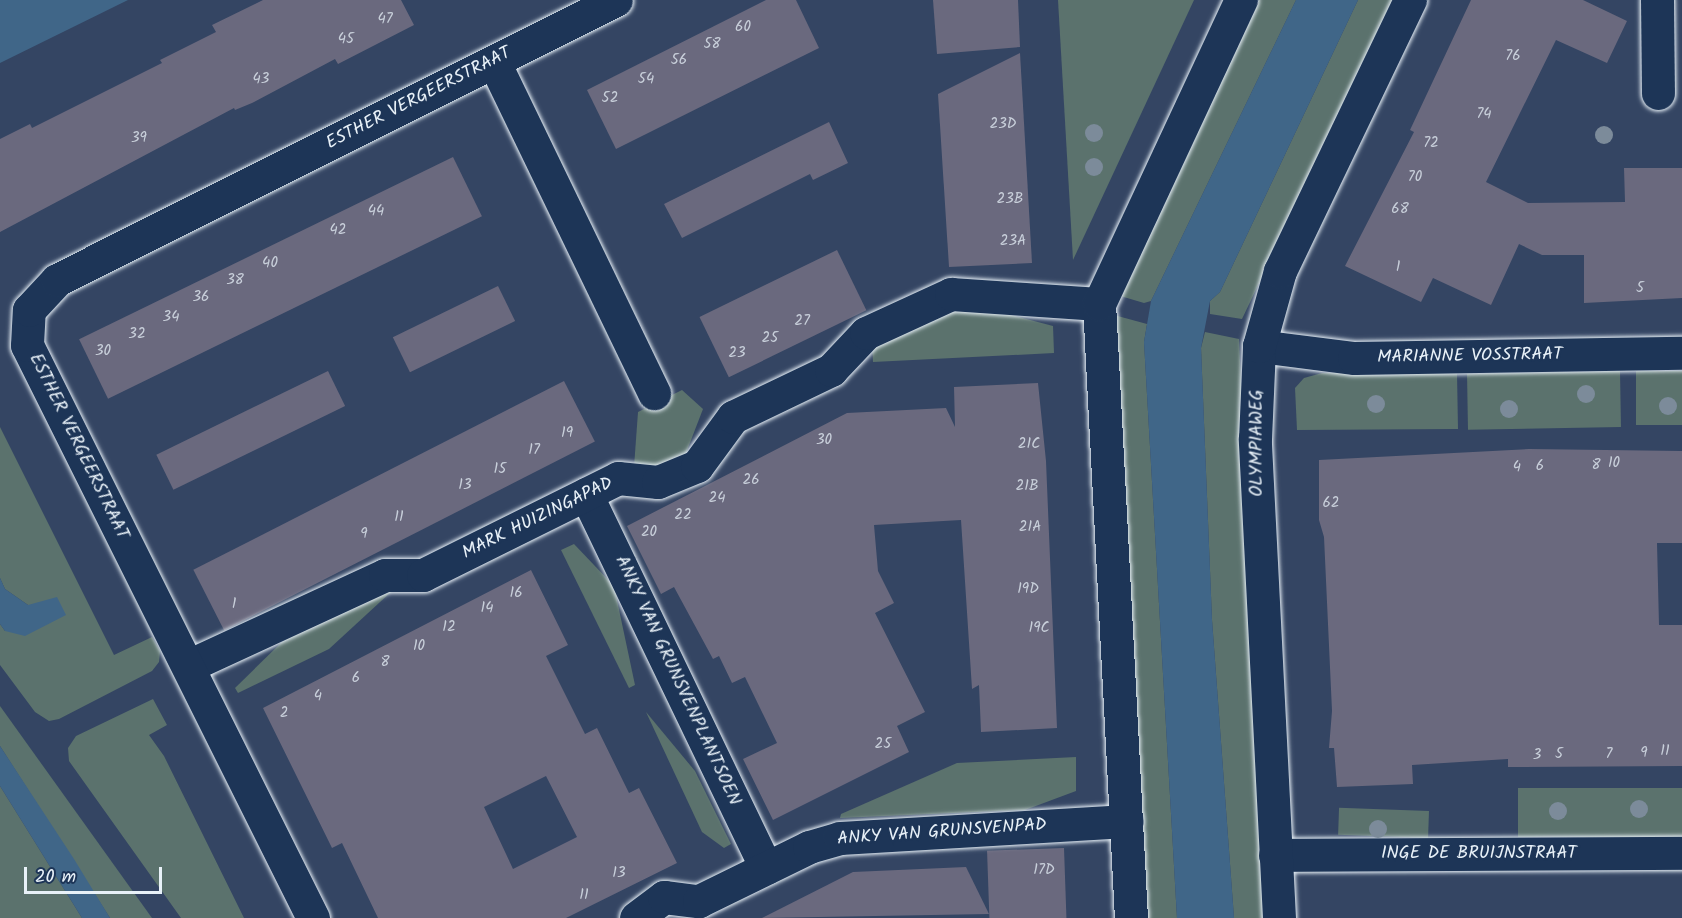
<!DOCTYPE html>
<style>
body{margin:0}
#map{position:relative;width:1682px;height:918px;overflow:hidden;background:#344563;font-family:Kalam,sans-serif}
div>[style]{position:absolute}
.green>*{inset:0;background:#5b726d;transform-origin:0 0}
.water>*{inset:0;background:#406688}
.building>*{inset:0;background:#6a697e;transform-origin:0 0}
.roads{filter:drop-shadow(0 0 2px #e8f1f8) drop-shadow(0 0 2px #e8f1f8)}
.minor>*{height:33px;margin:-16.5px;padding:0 16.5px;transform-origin:16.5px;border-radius:16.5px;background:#1d3557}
.trees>*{width:18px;height:18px;margin:-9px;border-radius:50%;background:#7c8b9a}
span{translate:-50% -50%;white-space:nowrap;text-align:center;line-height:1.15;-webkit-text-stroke:4.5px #1d3557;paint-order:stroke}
.number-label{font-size:15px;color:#c8cfda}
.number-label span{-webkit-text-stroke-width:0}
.street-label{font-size:18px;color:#e8f1f8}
.scale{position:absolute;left:24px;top:867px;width:138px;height:27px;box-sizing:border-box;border:3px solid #e8f1f8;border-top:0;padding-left:8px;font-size:18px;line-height:21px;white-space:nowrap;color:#e8f1f8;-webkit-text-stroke:4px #1d3557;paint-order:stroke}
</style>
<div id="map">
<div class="green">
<i style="clip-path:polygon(1058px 0,1194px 0,1073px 260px)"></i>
<i style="clip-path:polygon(1259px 0,1296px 0,1151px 301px,1144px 303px,1117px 295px)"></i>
<i style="clip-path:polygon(1358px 0,1394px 0,1242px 319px,1210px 314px,1210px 301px,1220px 292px)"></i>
<i style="clip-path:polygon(954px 309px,989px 309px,1053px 326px,1054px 353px,873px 362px,872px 344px)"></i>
<i style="clip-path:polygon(1114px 315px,1147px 324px,1144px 342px,1177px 918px,1145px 918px)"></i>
<i style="clip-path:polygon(1205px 332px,1239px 339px,1266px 918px,1234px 918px,1212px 620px,1201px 348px)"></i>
<i style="left:1620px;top:371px;width:56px;height:153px;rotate:89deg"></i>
<i style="left:1636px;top:371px;width:46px;height:54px"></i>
<i style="clip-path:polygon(1322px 373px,1457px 373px,1458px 429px,1297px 430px,1295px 388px,1304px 378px)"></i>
<i style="clip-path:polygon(682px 390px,703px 409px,686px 453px,653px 470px,634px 467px,638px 412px)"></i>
<i style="clip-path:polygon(0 427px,114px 655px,152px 637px,160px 651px,159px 662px,152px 671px,59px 719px,49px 721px,35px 712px,0 665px,0 624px,5px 631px,38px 605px,28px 605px,5px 589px,0 578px)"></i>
<i style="clip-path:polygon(574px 544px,614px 586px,635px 685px,629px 688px,561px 550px)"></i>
<i style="clip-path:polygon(392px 591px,329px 649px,238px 693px,235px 688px,287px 637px)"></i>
<i style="clip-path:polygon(153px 699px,167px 725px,149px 735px,164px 756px,244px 918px,181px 918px,69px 761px,68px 748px,76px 736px)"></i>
<i style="clip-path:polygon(0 706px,152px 918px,110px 918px,0 746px)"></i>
<i style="clip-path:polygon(646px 712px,695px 771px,731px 844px,724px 848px,702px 832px)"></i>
<i style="clip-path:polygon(1076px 757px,1076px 791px,1025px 810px,840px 818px,841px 814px,957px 763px)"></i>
<i style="clip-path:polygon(0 786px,82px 918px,0 918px)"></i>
<i style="left:1682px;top:788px;width:49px;height:164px;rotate:90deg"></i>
<i style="left:1429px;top:811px;width:27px;height:90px;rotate:92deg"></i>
</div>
<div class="water">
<i style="clip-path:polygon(0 0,128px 0,0 63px)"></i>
<i style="clip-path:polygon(1296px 0,1358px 0,1220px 292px,1210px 301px,1201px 348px,1212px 620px,1234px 918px,1177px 918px,1144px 342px,1151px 301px)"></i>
<i style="clip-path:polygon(0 578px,5px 589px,28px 605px,57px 597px,66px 615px,25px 636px,5px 631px,0 624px)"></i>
<i style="clip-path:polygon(0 746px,74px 859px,110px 918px,82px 918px,0 786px)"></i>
</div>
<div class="building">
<i style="clip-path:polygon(263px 0,401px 0,414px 25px,338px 64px,335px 59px,252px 103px,235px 110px,234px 108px,0 232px,0 139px,30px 124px,32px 128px,162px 63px,160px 60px,216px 32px,212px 25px)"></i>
<i style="clip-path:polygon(766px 0,796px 0,819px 48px,616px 149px,587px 90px)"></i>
<i style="clip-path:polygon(933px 0,1018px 0,1020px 47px,937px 54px)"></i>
<i style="clip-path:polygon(1471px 0,1583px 0,1627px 21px,1607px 63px,1556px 40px,1486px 182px,1528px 203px,1625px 202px,1624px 168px,1682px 168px,1682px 298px,1584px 303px,1584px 255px,1542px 255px,1519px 244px,1491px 305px,1433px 278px,1421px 302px,1345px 266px,1414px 132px,1410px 130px)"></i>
<i style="clip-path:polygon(1020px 53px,1032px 263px,949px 267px,938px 94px)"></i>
<i style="clip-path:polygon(829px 122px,848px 163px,813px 180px,810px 174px,682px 238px,664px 204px)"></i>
<i style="left:453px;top:157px;width:66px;height:416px;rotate:64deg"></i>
<i style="left:837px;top:250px;width:67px;height:153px;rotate:64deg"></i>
<i style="left:498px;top:286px;width:39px;height:117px;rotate:64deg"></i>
<i style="left:328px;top:371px;width:39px;height:191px;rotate:64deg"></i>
<i style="left:564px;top:381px;width:68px;height:416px;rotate:63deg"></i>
<i style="clip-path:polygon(1038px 383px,1046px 461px,1057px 728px,981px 732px,979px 685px,972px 689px,961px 520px,874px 525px,878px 571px,894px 603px,875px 613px,925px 712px,897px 726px,909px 752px,773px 820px,743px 759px,777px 743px,745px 677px,732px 683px,719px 656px,713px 659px,674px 587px,661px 594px,627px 526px,847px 413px,946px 408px,955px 427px,954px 387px)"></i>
<i style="clip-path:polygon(1529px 449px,1682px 451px,1682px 543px,1657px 543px,1659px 625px,1682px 625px,1682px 766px,1508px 767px,1508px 759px,1412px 765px,1413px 784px,1337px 787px,1334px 748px,1329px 748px,1332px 711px,1324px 537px,1319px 520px,1319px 460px)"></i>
<i style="clip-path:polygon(evenodd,531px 570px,568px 645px,546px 656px,585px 734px,597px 728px,629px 793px,639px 788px,677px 863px,566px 918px,378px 918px,342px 843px,332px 848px,263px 708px,531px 570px,546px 776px,577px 837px,513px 869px,484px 807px,546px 776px)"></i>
<i style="left:1064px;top:848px;width:70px;height:77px;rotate:88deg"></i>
<i style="clip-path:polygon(966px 867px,989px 914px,762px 918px,853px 872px)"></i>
</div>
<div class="roads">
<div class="minor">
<i style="left:1657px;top:0;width:93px;rotate:89.4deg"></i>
<i style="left:494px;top:62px;width:368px;rotate:64.2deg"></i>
<i style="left:1259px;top:346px;width:96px;rotate:7.2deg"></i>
<i style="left:1354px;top:358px;width:328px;rotate:-0.9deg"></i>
<i style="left:586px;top:494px;width:415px;rotate:64.3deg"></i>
<i style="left:188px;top:666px;width:217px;rotate:-24.8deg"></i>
<i style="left:385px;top:575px;width:38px"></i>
<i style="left:423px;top:575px;width:218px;rotate:-26.4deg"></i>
<i style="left:618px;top:478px;width:40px;rotate:5.7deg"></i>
<i style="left:658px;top:482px;width:42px;rotate:-22.3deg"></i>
<i style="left:697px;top:466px;width:61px;rotate:-53.7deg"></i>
<i style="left:733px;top:417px;width:109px;rotate:-25.6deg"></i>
<i style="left:831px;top:370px;width:51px;rotate:-46.6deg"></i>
<i style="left:866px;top:333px;width:94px;rotate:-24.6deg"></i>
<i style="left:951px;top:294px;width:148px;rotate:3.9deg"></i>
<i style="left:1275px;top:855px;width:407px;rotate:-0.3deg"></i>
<i style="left:313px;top:918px;width:640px;rotate:-116.53deg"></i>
<i style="left:27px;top:345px;width:35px;rotate:-87deg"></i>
<i style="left:29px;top:310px;width:41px;rotate:-47deg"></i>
<i style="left:57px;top:280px;width:625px;rotate:-26.61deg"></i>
<i style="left:636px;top:918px;width:35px;rotate:-37deg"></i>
<i style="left:664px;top:897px;width:35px;rotate:7deg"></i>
<i style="left:699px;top:901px;width:123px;rotate:-26.1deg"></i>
<i style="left:809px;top:847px;width:32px;rotate:-16deg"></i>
<i style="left:840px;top:838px;width:287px;rotate:-3.4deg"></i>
<i style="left:1131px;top:918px;width:615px;rotate:-92.98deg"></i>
<i style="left:1099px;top:304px;width:336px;rotate:-65deg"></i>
<i style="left:1279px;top:918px;width:480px;rotate:-92.9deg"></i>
<i style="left:1255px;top:439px;width:93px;rotate:-87.5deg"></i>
<i style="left:1259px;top:346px;width:78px;rotate:-74.4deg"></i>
<i style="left:1280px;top:271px;width:301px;rotate:-64.4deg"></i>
</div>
</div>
<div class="trees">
<i style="left:1094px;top:133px"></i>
<i style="left:1604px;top:135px"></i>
<i style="left:1094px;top:167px"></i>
<i style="left:1586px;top:394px"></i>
<i style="left:1376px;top:404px"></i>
<i style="left:1668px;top:406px"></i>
<i style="left:1509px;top:409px"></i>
<i style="left:1639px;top:809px"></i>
<i style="left:1558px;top:811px"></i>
<i style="left:1378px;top:829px"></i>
</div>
<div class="number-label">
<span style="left:385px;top:20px">47</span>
<span style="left:743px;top:28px">60</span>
<span style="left:346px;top:40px">45</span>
<span style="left:712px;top:45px">58</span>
<span style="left:1513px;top:57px">76</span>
<span style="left:679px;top:61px">56</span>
<span style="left:261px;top:80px">43</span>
<span style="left:646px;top:80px">54</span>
<span style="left:610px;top:99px">52</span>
<span style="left:1484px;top:115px">74</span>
<span style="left:1003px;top:125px">23D</span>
<span style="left:139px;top:139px">39</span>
<span style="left:1431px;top:144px">72</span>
<span style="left:1415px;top:178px">70</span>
<span style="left:1010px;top:200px">23B</span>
<span style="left:1400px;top:210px">68</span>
<span style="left:376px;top:212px">44</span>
<span style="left:338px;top:231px">42</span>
<span style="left:1013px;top:242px">23A</span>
<span style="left:270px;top:264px">40</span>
<span style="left:1398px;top:268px">1</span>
<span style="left:235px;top:281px">38</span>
<span style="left:1640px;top:289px">5</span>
<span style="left:201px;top:298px">36</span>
<span style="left:171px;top:318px">34</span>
<span style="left:802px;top:322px">27</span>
<span style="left:137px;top:335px">32</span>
<span style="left:770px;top:339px">25</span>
<span style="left:103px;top:352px">30</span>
<span style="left:737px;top:354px">23</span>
<span style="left:567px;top:434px">19</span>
<span style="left:824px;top:441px">30</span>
<span style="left:1029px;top:445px">21C</span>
<span style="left:534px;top:451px">17</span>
<span style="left:1614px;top:464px">10</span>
<span style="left:1596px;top:466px">8</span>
<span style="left:1540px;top:467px">6</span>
<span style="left:1517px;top:468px">4</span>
<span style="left:500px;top:470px">15</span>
<span style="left:751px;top:481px">26</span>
<span style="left:465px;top:486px">13</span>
<span style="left:1027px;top:487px">21B</span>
<span style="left:717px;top:499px">24</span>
<span style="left:1331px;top:504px">62</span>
<span style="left:683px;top:516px">22</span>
<span style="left:399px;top:518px">11</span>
<span style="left:1030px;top:528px">21A</span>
<span style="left:649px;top:533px">20</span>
<span style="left:364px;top:535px">9</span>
<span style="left:1028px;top:590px">19D</span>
<span style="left:516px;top:594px">16</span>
<span style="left:234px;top:605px">1</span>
<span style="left:487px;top:609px">14</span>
<span style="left:449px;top:628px">12</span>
<span style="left:1039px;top:629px">19C</span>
<span style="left:419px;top:647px">10</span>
<span style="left:385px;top:663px">8</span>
<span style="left:356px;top:679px">6</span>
<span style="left:318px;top:697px">4</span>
<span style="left:284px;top:714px">2</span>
<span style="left:883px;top:745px">25</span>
<span style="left:1665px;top:752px">11</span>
<span style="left:1644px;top:754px">9</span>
<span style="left:1559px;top:755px">5</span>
<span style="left:1609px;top:755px">7</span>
<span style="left:1537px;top:756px">3</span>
<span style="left:1044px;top:871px">17D</span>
<span style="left:619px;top:874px">13</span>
<span style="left:584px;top:896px">11</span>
</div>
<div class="street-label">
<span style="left:419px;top:99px;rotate:-27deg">ESTHER VERGEERSTRAAT</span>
<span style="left:1470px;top:357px;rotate:-1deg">MARIANNE VOSSTRAAT</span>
<span style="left:1258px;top:443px;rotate:-90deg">OLYMPIAWEG</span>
<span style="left:78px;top:447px;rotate:64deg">ESTHER VERGEERSTRAAT</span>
<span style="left:538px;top:519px;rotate:-26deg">MARK HUIZINGAPAD</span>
<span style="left:677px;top:681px;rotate:65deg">ANKY VAN GRUNSVENPLANTSOEN</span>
<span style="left:942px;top:833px;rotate:-4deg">ANKY VAN GRUNSVENPAD</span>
<span style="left:1479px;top:854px">INGE DE BRUIJNSTRAAT</span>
</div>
<div class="scale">20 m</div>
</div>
